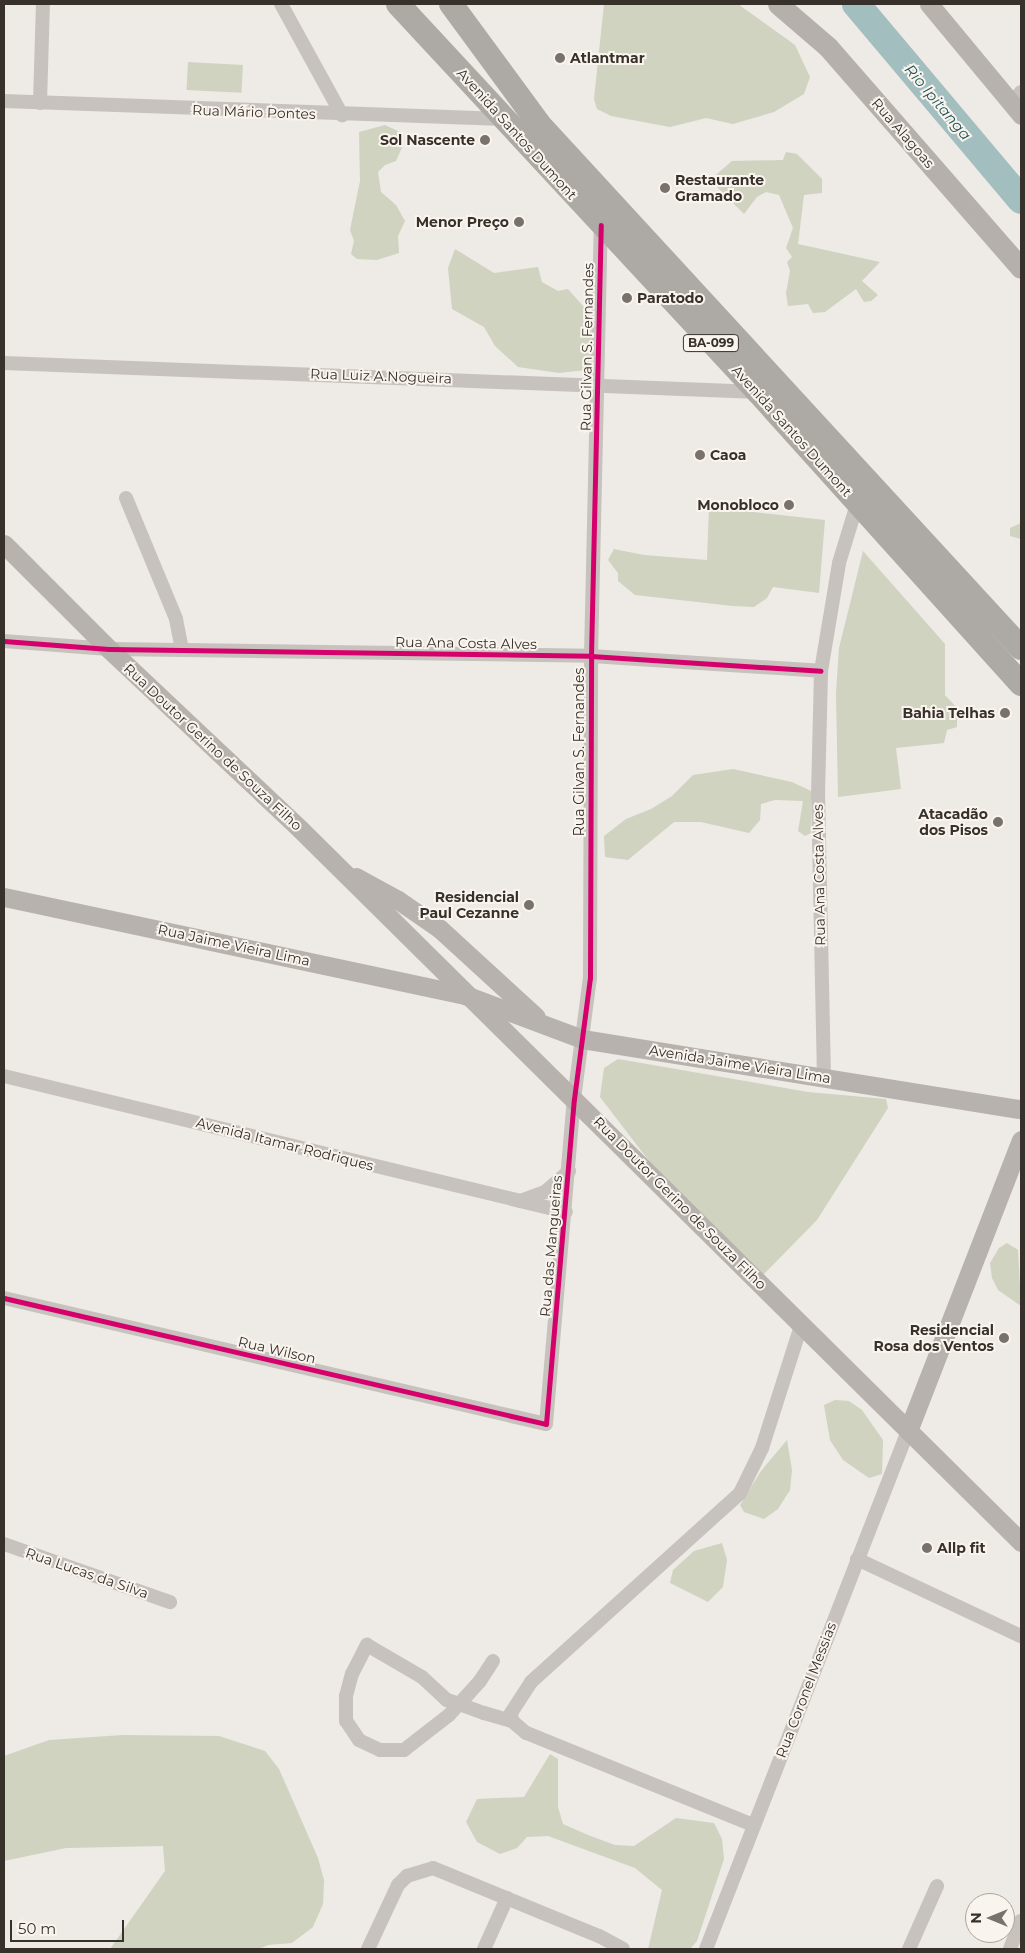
<!DOCTYPE html>
<meta charset="utf-8">
<style>
body{margin:0}
#map{position:relative;width:1025px;height:1953px;overflow:hidden;background:#eeeae5;font-family:Montserrat,sans-serif}
div>[style]{position:absolute}
.green>*{inset:0;background:#cfd3c0;transform-origin:0 0}
.river>*{height:28px;margin:-14px;padding:0 14px;transform-origin:14px;border-radius:14px;background:#a2bebe}
.street>*{height:14px;margin:-7px;padding:0 7px;transform-origin:7px;border-radius:7px;background:#c7c2bd}
.secondary>*{height:19px;margin:-9.5px;padding:0 9.5px;transform-origin:9.5px;border-radius:9.5px;background:#b8b2ae}
.primary>*{height:21px;margin:-10.5px;padding:0 10.5px;transform-origin:10.5px;border-radius:10.5px;background:#b6b0ac}
.highway>*{height:24px;margin:-12px;padding:0 12px;transform-origin:12px;border-radius:12px;background:#ada9a4}
.cycleway>*{height:5px;margin:-2.5px;padding:0 2.5px;transform-origin:2.5px;border-radius:2.5px;background:#d6006c}
.dots>*{width:14px;height:14px;translate:-50% -50%;box-sizing:border-box;border:2px solid #f9f4ed;border-radius:50%}
span{translate:-50% -50%;white-space:nowrap;text-align:center;line-height:1.15;-webkit-text-stroke:4px #f9f4ed;paint-order:stroke}
.shield-label span{padding:1px 4px;background:#f9f4ed;border:1px solid;border-radius:4px;-webkit-text-stroke-width:0}
.shield-label{font-size:12px;color:#38302b;font-weight:700}
.poi-label{font-size:14px;color:#38302b;font-weight:700}
.left{translate:0 -50%;text-align:left}
.right{translate:-100% -50%;text-align:right}
.street-label{font-size:14px;color:#38302b}
.water-label{font-size:15px;color:#235357;font-style:italic}
.frame{position:absolute;inset:0;border:5px solid #38302b;pointer-events:none}
.north{position:absolute;left:965px;top:1893px;width:50px;height:50px;box-sizing:border-box;background:#f9f4ed;border:1px solid #aca69f;border-radius:50%;rotate:270deg;font-size:14px;font-weight:700;line-height:20px;text-align:center;color:#38302b}
.north::after{content:'';display:block;margin:auto;width:18px;height:22px;background:#78716c;clip-path:polygon(50% 0,100% 100%,50% 72%,0 100%)}
.scale{position:absolute;left:10px;top:1920px;width:114px;height:22px;box-sizing:border-box;border:2px solid #38302b;border-top:0;padding-left:6px;font-size:15px;line-height:18px;white-space:nowrap;color:#38302b;-webkit-text-stroke:4px #f9f4ed;paint-order:stroke}
</style>
<div id="map">
<div class="green">
<i style="clip-path:polygon(604px 4px,738px 4px,795px 45px,810px 77px,804px 94px,774px 112px,733px 124px,706px 118px,670px 127px,611px 116px,597px 109px,594px 99px)"></i>
<i style="left:188px;top:62px;width:55px;height:28px;rotate:3deg"></i>
<i style="clip-path:polygon(385px 125px,398px 131px,403px 145px,396px 161px,385px 165px,378px 172px,381px 192px,396px 205px,405px 221px,398px 236px,399px 253px,377px 260px,357px 259px,351px 254px,354px 241px,350px 230px,360px 181px,359px 132px)"></i>
<i style="clip-path:polygon(786px 152px,797px 154px,822px 179px,822px 193px,804px 195px,798px 244px,880px 262px,862px 281px,878px 295px,871px 301px,864px 302px,856px 289px,825px 312px,813px 313px,808px 304px,788px 306px,786px 293px,790px 271px,787px 262px,792px 257px,786px 248px,793px 228px,779px 195px,766px 192px,757px 197px,744px 214px,710px 180px,732px 161px,783px 160px)"></i>
<i style="clip-path:polygon(455px 249px,494px 273px,538px 267px,542px 282px,558px 291px,568px 289px,590px 314px,592px 354px,586px 370px,559px 373px,518px 367px,495px 346px,484px 327px,452px 309px,448px 268px)"></i>
<i style="clip-path:polygon(709px 507px,825px 520px,819px 593px,773px 587px,767px 598px,754px 607px,733px 606px,635px 595px,618px 581px,618px 573px,608px 560px,614px 549px,644px 555px,707px 560px)"></i>
<i style="clip-path:polygon(1021px 523px,1021px 539px,1010px 536px,1010px 528px)"></i>
<i style="clip-path:polygon(863px 551px,945px 644px,945px 695px,957px 708px,957px 727px,947px 730px,944px 743px,896px 748px,901px 789px,838px 797px,836px 693px,839px 648px)"></i>
<i style="clip-path:polygon(733px 769px,792px 782px,811px 791px,811px 833px,805px 836px,798px 831px,803px 801px,775px 800px,761px 804px,760px 820px,749px 833px,701px 822px,674px 822px,628px 860px,605px 857px,604px 836px,626px 819px,651px 809px,672px 796px,693px 775px)"></i>
<i style="clip-path:polygon(618px 1059px,808px 1092px,886px 1099px,888px 1108px,817px 1220px,763px 1275px,656px 1170px,600px 1097px,604px 1068px)"></i>
<i style="clip-path:polygon(1007px 1243px,1018px 1250px,1021px 1306px,998px 1290px,992px 1278px,990px 1263px,999px 1248px)"></i>
<i style="clip-path:polygon(835px 1400px,849px 1401px,862px 1410px,883px 1440px,882px 1474px,869px 1478px,843px 1460px,830px 1440px,824px 1405px)"></i>
<i style="clip-path:polygon(787px 1440px,792px 1470px,790px 1490px,778px 1509px,764px 1519px,744px 1512px,740px 1505px,761px 1471px)"></i>
<i style="clip-path:polygon(722px 1543px,727px 1560px,723px 1587px,708px 1602px,670px 1583px,673px 1570px,694px 1551px)"></i>
<i style="clip-path:polygon(123px 1735px,219px 1736px,265px 1751px,279px 1769px,318px 1858px,324px 1880px,323px 1904px,313px 1927px,292px 1943px,268px 1945px,259px 1949px,110px 1949px,165px 1871px,163px 1846px,66px 1848px,4px 1861px,4px 1756px,49px 1740px)"></i>
<i style="clip-path:polygon(550px 1754px,558px 1759px,558px 1807px,563px 1824px,588px 1835px,615px 1845px,634px 1846px,676px 1818px,714px 1823px,722px 1839px,724px 1859px,697px 1941px,690px 1949px,648px 1949px,662px 1890px,635px 1868px,548px 1836px,527px 1837px,517px 1848px,500px 1854px,477px 1842px,466px 1822px,477px 1799px,524px 1797px)"></i>
</div>
<div class="river">
<i style="left:856px;top:4px;width:256px;rotate:49.9deg"></i>
</div>
<div class="street">
<i style="left:281px;top:4px;width:127px;rotate:61.2deg"></i>
<i style="left:4px;top:101px;width:500px;rotate:2.06deg"></i>
<i style="left:40px;top:103px;width:99px;rotate:-88.3deg"></i>
<i style="left:1012px;top:103px;width:14px;rotate:-51deg"></i>
<i style="left:4px;top:363px;width:755px;rotate:2.2deg"></i>
<i style="left:126px;top:498px;width:131px;rotate:67.5deg"></i>
<i style="left:176px;top:619px;width:31px;rotate:79deg"></i>
<i style="left:4px;top:641px;width:105px;rotate:4.4deg"></i>
<i style="left:109px;top:649px;width:482px;rotate:0.8deg"></i>
<i style="left:591px;top:656px;width:230px;rotate:3.7deg"></i>
<i style="left:4px;top:1076px;width:578px;rotate:13.6deg"></i>
<i style="left:824px;top:1078px;width:283px;rotate:-91.2deg"></i>
<i style="left:818px;top:795px;width:124px;rotate:-88.6deg"></i>
<i style="left:821px;top:671px;width:109px;rotate:-80.5deg"></i>
<i style="left:839px;top:563px;width:62px;rotate:-73deg"></i>
<i style="left:520px;top:1201px;width:27px;rotate:-20deg"></i>
<i style="left:545px;top:1192px;width:32px;rotate:-41deg"></i>
<i style="left:4px;top:1298px;width:556px;rotate:13.09deg"></i>
<i style="left:546px;top:1424px;width:326px;rotate:-85.1deg"></i>
<i style="left:574px;top:1099px;width:122px;rotate:-82.5deg"></i>
<i style="left:590px;top:978px;width:322px;rotate:-89.8deg"></i>
<i style="left:591px;top:656px;width:431px;rotate:-88.7deg"></i>
<i style="left:4px;top:1544px;width:176px;rotate:19.3deg"></i>
<i style="left:857px;top:1559px;width:181px;rotate:25.2deg"></i>
<i style="left:493px;top:1661px;width:24px;rotate:123deg"></i>
<i style="left:480px;top:1681px;width:31px;rotate:132deg"></i>
<i style="left:459px;top:1704px;width:15px;rotate:132deg"></i>
<i style="left:449px;top:1715px;width:57px;rotate:142.1deg"></i>
<i style="left:404px;top:1750px;width:24px;rotate:180deg"></i>
<i style="left:380px;top:1750px;width:23px;rotate:-155deg"></i>
<i style="left:359px;top:1740px;width:23px;rotate:-124deg"></i>
<i style="left:346px;top:1721px;width:25px;rotate:-90deg"></i>
<i style="left:346px;top:1696px;width:23px;rotate:-75deg"></i>
<i style="left:352px;top:1674px;width:33px;rotate:-63deg"></i>
<i style="left:367px;top:1645px;width:64px;rotate:30.2deg"></i>
<i style="left:422px;top:1677px;width:34px;rotate:43deg"></i>
<i style="left:447px;top:1700px;width:13px;rotate:18deg"></i>
<i style="left:459px;top:1704px;width:27px;rotate:20deg"></i>
<i style="left:484px;top:1713px;width:29px;rotate:16deg"></i>
<i style="left:753px;top:1825px;width:245px;rotate:-157.9deg"></i>
<i style="left:526px;top:1733px;width:18px;rotate:-139deg"></i>
<i style="left:512px;top:1721px;width:8px;rotate:-97deg"></i>
<i style="left:511px;top:1713px;width:37px;rotate:-57deg"></i>
<i style="left:531px;top:1682px;width:282px;rotate:-42.1deg"></i>
<i style="left:740px;top:1493px;width:50px;rotate:-63.9deg"></i>
<i style="left:762px;top:1448px;width:131px;rotate:-72.3deg"></i>
<i style="left:368px;top:1949px;width:71px;rotate:-64.9deg"></i>
<i style="left:398px;top:1885px;width:13px;rotate:-45deg"></i>
<i style="left:407px;top:1876px;width:27px;rotate:-17deg"></i>
<i style="left:433px;top:1868px;width:179px;rotate:22.3deg"></i>
<i style="left:599px;top:1936px;width:27px;rotate:28deg"></i>
<i style="left:484px;top:1949px;width:56px;rotate:-65.7deg"></i>
<i style="left:706px;top:1949px;width:556px;rotate:-68.7deg"></i>
<i style="left:909px;top:1949px;width:69px;rotate:-66deg"></i>
<i style="left:1010px;top:1949px;width:30px;rotate:-69deg"></i>
</div>
<div class="secondary">
<i style="left:929px;top:4px;width:144px;rotate:50.3deg"></i>
<i style="left:4px;top:544px;width:148px;rotate:45deg"></i>
<i style="left:109px;top:649px;width:262px;rotate:43.3deg"></i>
<i style="left:300px;top:829px;width:1014px;rotate:44.68deg"></i>
<i style="left:356px;top:877px;width:48px;rotate:28.7deg"></i>
<i style="left:398px;top:900px;width:51px;rotate:34.6deg"></i>
<i style="left:440px;top:929px;width:130px;rotate:42.5deg"></i>
<i style="left:4px;top:897px;width:471px;rotate:12deg"></i>
<i style="left:465px;top:995px;width:125px;rotate:20.6deg"></i>
<i style="left:582px;top:1039px;width:445px;rotate:9.1deg"></i>
<i style="left:908px;top:1431px;width:312px;rotate:-68.8deg"></i>
</div>
<div class="primary">
<i style="left:778px;top:4px;width:66px;rotate:40.7deg"></i>
<i style="left:828px;top:47px;width:293px;rotate:48.9deg"></i>
</div>
<div class="highway">
<i style="left:398px;top:4px;width:529px;rotate:47.14deg"></i>
<i style="left:758px;top:392px;width:393px;rotate:48deg"></i>
<i style="left:451px;top:4px;width:149px;rotate:53.7deg"></i>
<i style="left:539px;top:124px;width:712px;rotate:47.39deg"></i>
</div>
<div class="cycleway">
<i style="left:4px;top:641px;width:105px;rotate:4.4deg"></i>
<i style="left:109px;top:649px;width:482px;rotate:0.8deg"></i>
<i style="left:591px;top:656px;width:230px;rotate:3.7deg"></i>
<i style="left:4px;top:1298px;width:556px;rotate:13.09deg"></i>
<i style="left:546px;top:1424px;width:326px;rotate:-85.1deg"></i>
<i style="left:574px;top:1099px;width:122px;rotate:-82.5deg"></i>
<i style="left:590px;top:978px;width:322px;rotate:-89.8deg"></i>
<i style="left:591px;top:656px;width:431px;rotate:-88.7deg"></i>
</div>
<div class="dots">
<i style="left:560px;top:58px;background:#78716c"></i>
<i style="left:485px;top:140px;background:#78716c"></i>
<i style="left:665px;top:188px;background:#78716c"></i>
<i style="left:519px;top:222px;background:#78716c"></i>
<i style="left:627px;top:298px;background:#78716c"></i>
<i style="left:700px;top:455px;background:#78716c"></i>
<i style="left:789px;top:505px;background:#78716c"></i>
<i style="left:1005px;top:713px;background:#78716c"></i>
<i style="left:998px;top:822px;background:#78716c"></i>
<i style="left:529px;top:905px;background:#78716c"></i>
<i style="left:1004px;top:1338px;background:#78716c"></i>
<i style="left:927px;top:1548px;background:#78716c"></i>
</div>
<div class="shield-label">
<span style="left:711px;top:343px">BA-099</span>
</div>
<div class="poi-label">
<span class="left" style="left:570px;top:58px">Atlantmar</span>
<span class="right" style="left:475px;top:140px">Sol Nascente</span>
<span class="left" style="left:675px;top:188px">Restaurante<br>Gramado</span>
<span class="right" style="left:509px;top:222px">Menor Preço</span>
<span class="left" style="left:637px;top:298px">Paratodo</span>
<span class="left" style="left:710px;top:455px">Caoa</span>
<span class="right" style="left:779px;top:505px">Monobloco</span>
<span class="right" style="left:995px;top:713px">Bahia Telhas</span>
<span class="right" style="left:988px;top:822px">Atacadão<br>dos Pisos</span>
<span class="right" style="left:519px;top:905px">Residencial<br>Paul Cezanne</span>
<span class="right" style="left:994px;top:1338px">Residencial<br>Rosa dos Ventos</span>
<span class="left" style="left:937px;top:1548px">Allp fit</span>
</div>
<div class="street-label">
<span style="left:254px;top:112px;rotate:2deg">Rua Mário Pontes</span>
<span style="left:903px;top:133px;rotate:49deg">Rua Alagoas</span>
<span style="left:517px;top:134px;rotate:48deg">Avenida Santos Dumont</span>
<span style="left:587px;top:347px;rotate:-89deg">Rua Gilvan S. Fernandes</span>
<span style="left:381px;top:376px;rotate:2deg">Rua Luiz A.Nogueira</span>
<span style="left:792px;top:431px;rotate:48deg">Avenida Santos Dumont</span>
<span style="left:466px;top:643px;rotate:1deg">Rua Ana Costa Alves</span>
<span style="left:213px;top:747px;rotate:43deg">Rua Doutor Gerino de Souza Filho</span>
<span style="left:579px;top:752px;rotate:-90deg">Rua Gilvan S. Fernandes</span>
<span style="left:819px;top:875px;rotate:-91deg">Rua Ana Costa Alves</span>
<span style="left:234px;top:945px;rotate:12deg">Rua Jaime Vieira Lima</span>
<span style="left:740px;top:1064px;rotate:9deg">Avenida Jaime Vieira Lima</span>
<span style="left:285px;top:1144px;rotate:14deg">Avenida Itamar Rodriques</span>
<span style="left:680px;top:1203px;rotate:45deg">Rua Doutor Gerino de Souza Filho</span>
<span style="left:551px;top:1246px;rotate:-85deg">Rua das Mangueiras</span>
<span style="left:277px;top:1350px;rotate:13deg">Rua Wilson</span>
<span style="left:87px;top:1573px;rotate:19deg">Rua Lucas da Silva</span>
<span style="left:806px;top:1690px;rotate:-69deg">Rua Coronel Messias</span>
</div>
<div class="water-label">
<span style="left:938px;top:102px;rotate:50deg">Rio Ipitanga</span>
</div>
<div class="frame"></div>
<div class="north">N</div>
<div class="scale">50 m</div>
</div>
